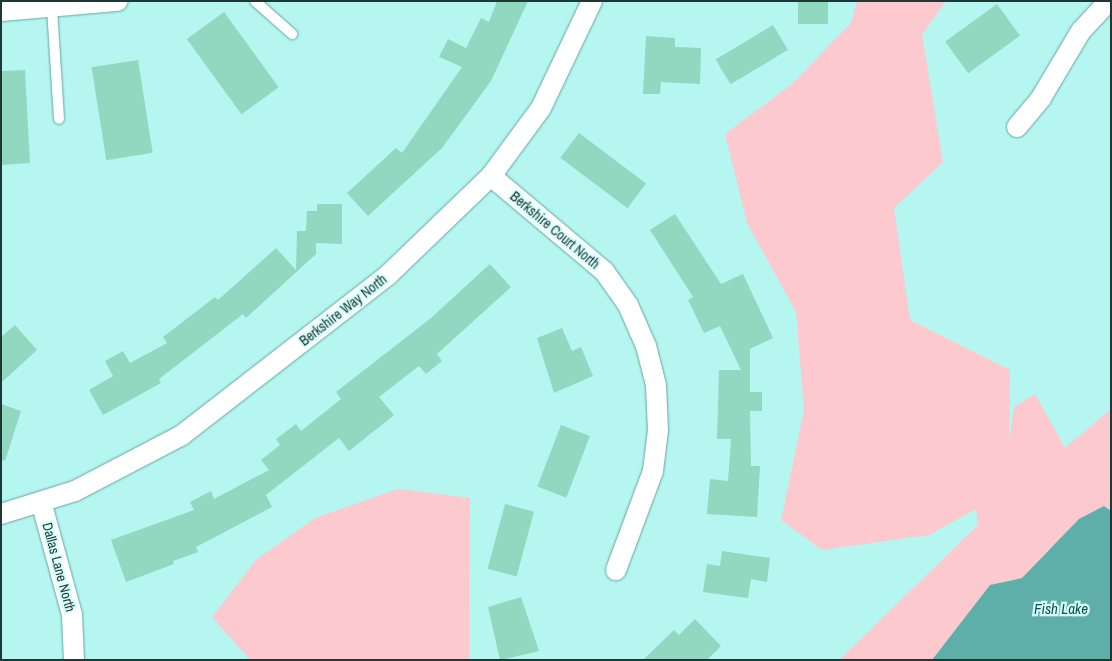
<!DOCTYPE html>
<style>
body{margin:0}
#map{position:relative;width:1112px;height:661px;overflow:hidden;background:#b6f6f1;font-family:"Archivo Narrow",sans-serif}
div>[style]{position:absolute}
.green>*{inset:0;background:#fbc9ce}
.water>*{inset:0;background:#5eafaa}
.building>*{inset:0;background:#90d8bf;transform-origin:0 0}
.roads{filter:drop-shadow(0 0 1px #68a6a2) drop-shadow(0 0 1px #68a6a2)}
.service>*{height:10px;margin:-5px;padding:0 5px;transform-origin:5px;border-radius:5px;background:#fff}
.minor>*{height:20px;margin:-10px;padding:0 10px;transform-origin:10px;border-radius:10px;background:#fff}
span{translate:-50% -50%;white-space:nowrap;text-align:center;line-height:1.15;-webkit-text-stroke:4.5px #d8fdfa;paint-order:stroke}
.street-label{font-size:14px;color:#1e3836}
.water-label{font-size:15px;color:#07524f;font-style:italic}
.frame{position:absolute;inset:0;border:2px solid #1e3836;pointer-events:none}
</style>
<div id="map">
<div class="green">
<i style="clip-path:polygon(857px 1px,946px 1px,922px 35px,943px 162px,894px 208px,910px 320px,1010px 370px,1009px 445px,1014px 407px,1035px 394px,1065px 448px,1111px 409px,1111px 511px,1104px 506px,1049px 550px,1022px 578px,990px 585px,932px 660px,839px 660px,978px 525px,976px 509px,929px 535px,822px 550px,781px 520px,804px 410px,796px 312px,747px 223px,725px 134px,792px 84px,851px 23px)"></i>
<i style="clip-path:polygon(398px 489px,470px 498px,469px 660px,250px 660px,212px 617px,256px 560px,315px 518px)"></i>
</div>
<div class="water">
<i style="clip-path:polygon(1104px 506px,1111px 511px,1111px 660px,932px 660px,990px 585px,1022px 578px,1079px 519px)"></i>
</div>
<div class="building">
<i style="clip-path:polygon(497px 1px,528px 1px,491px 81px,442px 148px,368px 216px,347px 193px,396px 148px,402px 153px,462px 67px,439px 57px,448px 39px,466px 48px,481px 18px,489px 22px)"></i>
<i style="left:798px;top:1px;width:30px;height:23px"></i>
<i style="left:997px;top:4px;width:39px;height:64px;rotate:54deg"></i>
<i style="left:224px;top:12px;width:93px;height:46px;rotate:54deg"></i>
<i style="left:773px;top:25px;width:29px;height:67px;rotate:59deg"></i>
<i style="clip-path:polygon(646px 36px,675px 38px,675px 47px,701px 48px,700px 84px,661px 82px,660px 94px,643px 94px)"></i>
<i style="left:138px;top:60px;width:94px;height:47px;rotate:81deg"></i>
<i style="clip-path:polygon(25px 70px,30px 163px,1px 165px,1px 71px)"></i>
<i style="left:579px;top:133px;width:84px;height:31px;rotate:37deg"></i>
<i style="clip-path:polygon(317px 204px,342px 204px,342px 244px,316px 243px,316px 254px,246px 318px,243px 314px,159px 379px,161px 383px,103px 415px,89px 390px,113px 376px,105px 361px,123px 351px,130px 363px,167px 343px,163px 337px,215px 297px,218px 300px,276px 248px,296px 270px,297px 231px,306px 231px,307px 211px,317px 211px)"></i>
<i style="clip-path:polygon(675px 214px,721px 284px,743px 274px,773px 338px,750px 349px,750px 392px,762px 392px,762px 411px,750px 411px,751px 466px,760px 466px,757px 517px,707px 514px,710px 479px,728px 481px,731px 439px,717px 439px,719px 370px,741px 370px,720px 326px,704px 333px,688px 300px,693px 297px,650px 230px)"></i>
<i style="clip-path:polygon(490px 264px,511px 287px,437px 354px,442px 361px,426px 374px,419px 366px,379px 397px,394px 415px,349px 451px,339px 438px,266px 495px,272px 507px,196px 547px,198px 552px,173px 561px,174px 564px,126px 582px,111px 540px,194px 510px,190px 502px,211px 491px,214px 499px,269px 470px,261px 460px,280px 445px,276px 439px,296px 424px,301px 431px,341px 399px,336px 392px,431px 318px)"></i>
<i style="clip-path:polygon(15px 325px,37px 350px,1px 383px,1px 337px)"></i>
<i style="clip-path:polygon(562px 328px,572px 351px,581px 347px,593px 376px,554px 393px,537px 338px)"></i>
<i style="clip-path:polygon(1px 404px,21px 411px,5px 461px,1px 460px)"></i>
<i style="left:561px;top:425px;width:31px;height:66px;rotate:21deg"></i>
<i style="left:505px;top:504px;width:30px;height:67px;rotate:15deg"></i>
<i style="clip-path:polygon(722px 551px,770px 558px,767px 582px,751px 579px,748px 598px,703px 592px,707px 564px,720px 566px)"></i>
<i style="clip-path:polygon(521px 597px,539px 651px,500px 660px,488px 607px)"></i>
<i style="clip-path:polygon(695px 619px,721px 646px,707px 660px,643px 660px,674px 630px,679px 635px)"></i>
</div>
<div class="roads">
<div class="service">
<i style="left:255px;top:1px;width:50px;rotate:41.7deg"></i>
<i style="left:52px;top:8px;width:111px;rotate:86.4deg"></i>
</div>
<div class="minor">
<i style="left:1px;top:11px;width:117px;rotate:-4.9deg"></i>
<i style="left:1017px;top:127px;width:38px;rotate:-50deg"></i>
<i style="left:1041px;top:98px;width:78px;rotate:-59.2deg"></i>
<i style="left:1081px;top:31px;width:41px;rotate:-47deg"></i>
<i style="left:491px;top:176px;width:148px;rotate:40.1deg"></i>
<i style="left:604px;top:271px;width:42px;rotate:54.8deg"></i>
<i style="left:628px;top:305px;width:45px;rotate:66.3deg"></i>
<i style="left:646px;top:346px;width:40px;rotate:75.6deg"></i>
<i style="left:656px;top:385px;width:45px;rotate:87.5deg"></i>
<i style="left:658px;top:430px;width:41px;rotate:97deg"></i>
<i style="left:653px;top:471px;width:106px;rotate:110.5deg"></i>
<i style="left:42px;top:505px;width:114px;rotate:74.7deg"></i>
<i style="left:72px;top:615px;width:45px;rotate:87.5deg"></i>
<i style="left:1px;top:514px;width:77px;rotate:-17.3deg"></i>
<i style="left:75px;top:491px;width:121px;rotate:-27.6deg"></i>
<i style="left:182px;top:435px;width:261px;rotate:-37.8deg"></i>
<i style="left:388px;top:275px;width:143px;rotate:-43.9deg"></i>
<i style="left:491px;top:176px;width:84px;rotate:-53.7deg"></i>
<i style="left:541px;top:108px;width:119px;rotate:-64.5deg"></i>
</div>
</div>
<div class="street-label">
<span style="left:555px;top:230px;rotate:40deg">Berkshire Court North</span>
<span style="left:343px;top:310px;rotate:-38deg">Berkshire Way North</span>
<span style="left:59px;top:567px;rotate:75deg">Dallas Lane North</span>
</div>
<div class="water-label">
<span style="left:1061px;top:609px">Fish Lake</span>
</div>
<div class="frame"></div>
</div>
